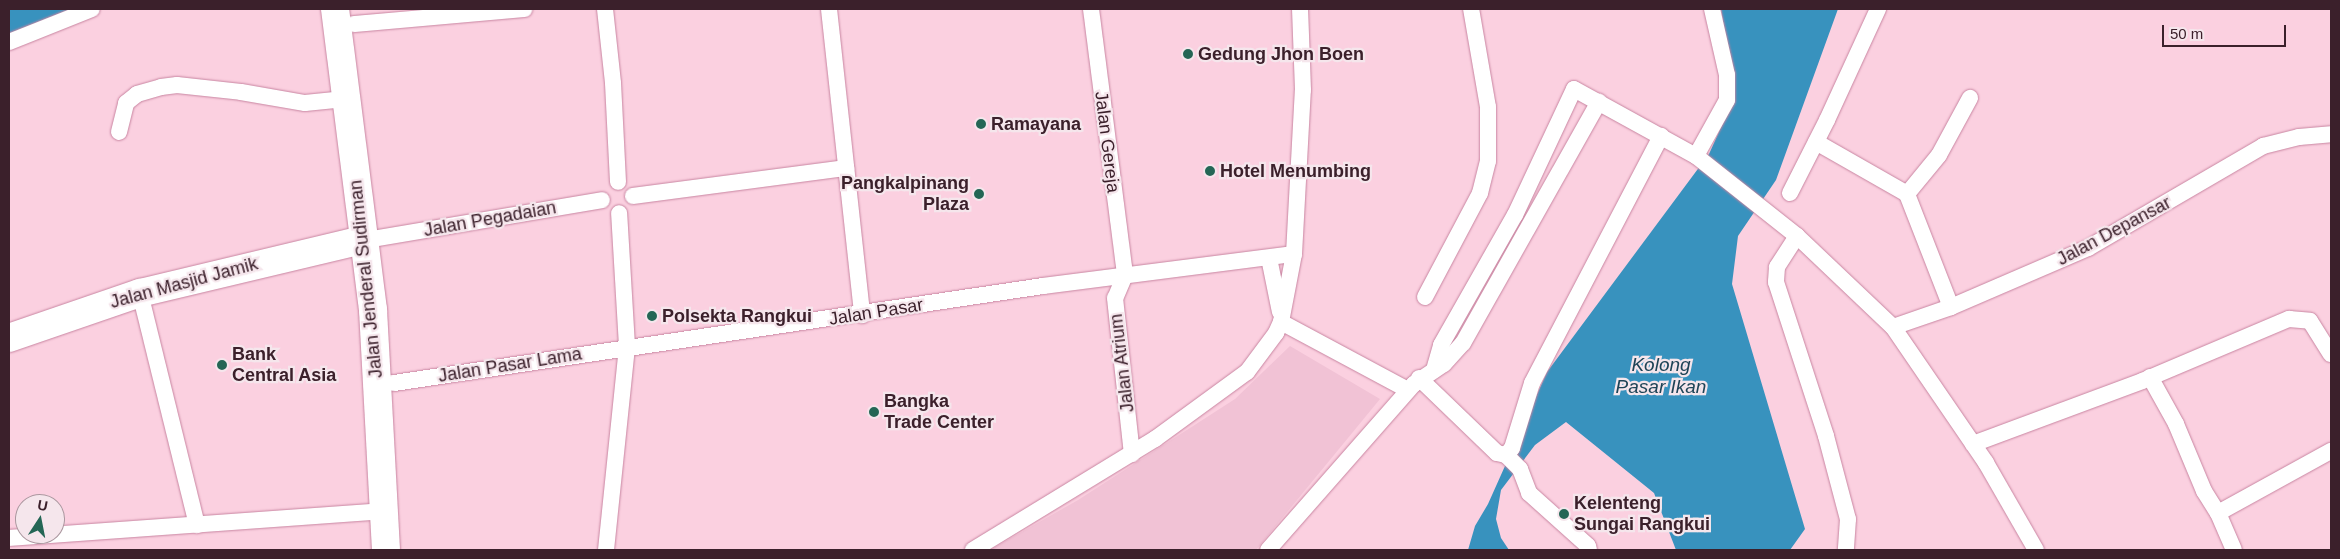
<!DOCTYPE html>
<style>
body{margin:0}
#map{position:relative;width:2340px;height:559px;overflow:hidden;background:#fbd0e0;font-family:Helvetica,sans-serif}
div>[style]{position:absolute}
.built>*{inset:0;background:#f1c2d5}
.water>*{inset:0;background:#3892be}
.roads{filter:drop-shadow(0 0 1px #c885a1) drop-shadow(0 0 1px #c885a1)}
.street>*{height:16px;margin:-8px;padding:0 8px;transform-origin:8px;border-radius:8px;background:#fff}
.highway>*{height:28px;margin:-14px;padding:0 14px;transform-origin:14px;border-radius:14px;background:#fff}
.dots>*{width:14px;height:14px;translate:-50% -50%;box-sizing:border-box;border:2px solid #f5e6ec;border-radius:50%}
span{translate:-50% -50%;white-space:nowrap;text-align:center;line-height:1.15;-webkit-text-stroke:4.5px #f5e6ec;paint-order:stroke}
.poi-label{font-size:18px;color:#3b202b;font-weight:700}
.left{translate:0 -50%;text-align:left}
.right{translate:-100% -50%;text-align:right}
.street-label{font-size:18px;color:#3b202b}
.water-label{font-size:19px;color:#1e4457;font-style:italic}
.frame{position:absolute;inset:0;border:10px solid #3b202b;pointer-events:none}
.north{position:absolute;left:15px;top:494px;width:50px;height:50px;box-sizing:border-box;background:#f5e6ec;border:1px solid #ab979f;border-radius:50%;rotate:11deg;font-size:14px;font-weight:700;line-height:20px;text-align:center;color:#3b202b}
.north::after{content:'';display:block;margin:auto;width:18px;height:22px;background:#246655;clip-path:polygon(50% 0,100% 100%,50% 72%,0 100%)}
.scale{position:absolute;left:2162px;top:25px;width:124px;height:22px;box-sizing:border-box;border:2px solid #3b202b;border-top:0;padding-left:6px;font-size:15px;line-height:18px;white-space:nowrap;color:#3b202b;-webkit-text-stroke:4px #f5e6ec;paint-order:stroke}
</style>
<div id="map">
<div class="built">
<i style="clip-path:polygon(1290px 346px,1380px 399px,1256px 550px,990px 550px,1078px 500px,1235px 399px)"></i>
</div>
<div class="water">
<i style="clip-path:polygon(9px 9px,82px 9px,9px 38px)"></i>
<i style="clip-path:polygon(1721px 9px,1838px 9px,1776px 180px,1738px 236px,1732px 284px,1805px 529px,1790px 550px,1676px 550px,1654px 493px,1566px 422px,1535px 445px,1501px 490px,1496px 519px,1501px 538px,1509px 550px,1468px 550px,1475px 526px,1488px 504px,1547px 372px,1709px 154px,1735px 96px)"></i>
</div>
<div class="roads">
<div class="street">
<i style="left:605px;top:9px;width:74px;rotate:83.8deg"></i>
<i style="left:613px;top:83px;width:99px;rotate:87.1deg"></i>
<i style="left:829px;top:9px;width:308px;rotate:83.8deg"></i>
<i style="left:1091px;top:9px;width:268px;rotate:82.7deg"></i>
<i style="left:1712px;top:9px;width:68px;rotate:77.2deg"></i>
<i style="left:1727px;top:75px;width:25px;rotate:90deg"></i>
<i style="left:1727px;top:100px;width:64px;rotate:119deg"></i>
<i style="left:1696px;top:156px;width:129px;rotate:38.4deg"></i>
<i style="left:1797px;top:236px;width:132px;rotate:43.5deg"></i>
<i style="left:1893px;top:327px;width:165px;rotate:55.6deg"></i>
<i style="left:1986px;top:463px;width:100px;rotate:60.1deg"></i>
<i style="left:354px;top:24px;width:171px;rotate:-5deg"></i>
<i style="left:9px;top:42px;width:89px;rotate:-21.7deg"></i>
<i style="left:119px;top:132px;width:30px;rotate:-76deg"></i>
<i style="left:126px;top:103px;width:14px;rotate:-39deg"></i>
<i style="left:137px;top:94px;width:25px;rotate:-16deg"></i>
<i style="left:161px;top:87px;width:16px;rotate:-7deg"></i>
<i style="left:177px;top:85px;width:64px;rotate:6.2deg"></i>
<i style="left:241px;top:92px;width:65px;rotate:9.8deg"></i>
<i style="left:305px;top:103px;width:40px;rotate:-5.7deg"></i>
<i style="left:1816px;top:142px;width:105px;rotate:29.7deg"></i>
<i style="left:1790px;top:193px;width:82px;rotate:-63.1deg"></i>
<i style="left:1827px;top:120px;width:122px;rotate:-65.3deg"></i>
<i style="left:633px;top:196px;width:215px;rotate:-7.5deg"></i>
<i style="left:1797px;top:236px;width:37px;rotate:123deg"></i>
<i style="left:1777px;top:267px;width:15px;rotate:94deg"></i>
<i style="left:1776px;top:282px;width:162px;rotate:72deg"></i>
<i style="left:1826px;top:436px;width:86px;rotate:75.2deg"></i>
<i style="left:1848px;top:519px;width:31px;rotate:94deg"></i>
<i style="left:378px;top:238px;width:227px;rotate:-9.6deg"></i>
<i style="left:1269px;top:258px;width:55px;rotate:78.5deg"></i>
<i style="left:1125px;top:275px;width:25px;rotate:113deg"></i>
<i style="left:1115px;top:298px;width:157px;rotate:83.8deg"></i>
<i style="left:140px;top:293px;width:239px;rotate:76.2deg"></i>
<i style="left:1425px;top:297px;width:118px;rotate:-62.1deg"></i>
<i style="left:1480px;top:193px;width:33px;rotate:-76deg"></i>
<i style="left:1488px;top:161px;width:54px;rotate:-90deg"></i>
<i style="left:1488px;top:107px;width:99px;rotate:-99.8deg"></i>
<i style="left:1951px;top:307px;width:121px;rotate:-111.3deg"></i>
<i style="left:1907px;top:194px;width:50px;rotate:-50.6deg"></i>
<i style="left:1939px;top:155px;width:65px;rotate:-61.5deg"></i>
<i style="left:1281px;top:322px;width:144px;rotate:28.2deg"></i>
<i style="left:1893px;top:327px;width:61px;rotate:-19deg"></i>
<i style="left:1951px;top:307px;width:149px;rotate:-23.3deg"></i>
<i style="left:2088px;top:248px;width:203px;rotate:-30.2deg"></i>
<i style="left:2263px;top:146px;width:37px;rotate:-14deg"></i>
<i style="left:2299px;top:137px;width:32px;rotate:-5deg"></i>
<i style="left:1434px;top:370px;width:26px;rotate:-74deg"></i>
<i style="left:1441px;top:345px;width:150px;rotate:-60.4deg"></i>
<i style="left:1515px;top:215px;width:139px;rotate:-64.9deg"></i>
<i style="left:1574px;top:89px;width:139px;rotate:28.8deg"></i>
<i style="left:2150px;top:377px;width:54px;rotate:61deg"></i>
<i style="left:2176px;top:424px;width:73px;rotate:67.3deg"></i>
<i style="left:2204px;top:491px;width:26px;rotate:58deg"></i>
<i style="left:2218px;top:513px;width:129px;rotate:-28.8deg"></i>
<i style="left:1419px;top:378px;width:108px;rotate:43.9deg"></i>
<i style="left:1497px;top:453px;width:9px;rotate:13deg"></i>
<i style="left:1506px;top:455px;width:9px;rotate:-49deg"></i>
<i style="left:1512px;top:448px;width:68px;rotate:-72.9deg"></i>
<i style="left:1532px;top:383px;width:279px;rotate:-62.4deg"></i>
<i style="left:394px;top:383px;width:656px;rotate:-8.5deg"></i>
<i style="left:1043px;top:286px;width:253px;rotate:-7.3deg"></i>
<i style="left:1973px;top:444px;width:180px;rotate:-20.4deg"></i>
<i style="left:2142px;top:381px;width:160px;rotate:-22.9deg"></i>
<i style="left:2289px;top:319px;width:21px;rotate:5deg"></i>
<i style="left:2310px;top:321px;width:39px;rotate:58deg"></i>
<i style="left:1506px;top:455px;width:20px;rotate:45deg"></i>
<i style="left:1520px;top:469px;width:26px;rotate:69deg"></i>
<i style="left:1529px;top:493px;width:79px;rotate:41.9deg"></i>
<i style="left:1588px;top:546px;width:4px;rotate:76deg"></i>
<i style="left:2218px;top:513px;width:40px;rotate:66.6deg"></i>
<i style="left:9px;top:538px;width:376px;rotate:-4.1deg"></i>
<i style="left:606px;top:550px;width:205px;rotate:-84.1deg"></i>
<i style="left:627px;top:346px;width:133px;rotate:-93.4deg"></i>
<i style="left:973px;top:550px;width:213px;rotate:-31.4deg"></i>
<i style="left:1155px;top:439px;width:114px;rotate:-36.1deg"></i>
<i style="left:1247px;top:372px;width:49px;rotate:-53.4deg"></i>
<i style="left:1276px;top:333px;width:12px;rotate:-66deg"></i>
<i style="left:1281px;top:322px;width:69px;rotate:-79.2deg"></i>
<i style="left:1294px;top:254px;width:164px;rotate:-86.9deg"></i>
<i style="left:1303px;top:90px;width:81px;rotate:-92.1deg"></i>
<i style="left:1268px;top:550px;width:221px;rotate:-48.7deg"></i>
<i style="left:1414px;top:384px;width:36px;rotate:-34deg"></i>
<i style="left:1444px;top:364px;width:28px;rotate:-48deg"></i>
<i style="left:1463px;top:343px;width:277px;rotate:-60.6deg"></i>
</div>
<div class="highway">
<i style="left:335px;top:9px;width:303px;rotate:82.8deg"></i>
<i style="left:373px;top:310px;width:240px;rotate:86.9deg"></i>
<i style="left:9px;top:338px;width:139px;rotate:-19deg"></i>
<i style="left:140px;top:293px;width:229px;rotate:-13.4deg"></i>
</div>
</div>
<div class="dots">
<i style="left:1188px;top:54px;background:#246655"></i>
<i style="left:981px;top:124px;background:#246655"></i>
<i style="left:1210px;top:171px;background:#246655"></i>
<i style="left:979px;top:194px;background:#246655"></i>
<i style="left:652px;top:316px;background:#246655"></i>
<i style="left:222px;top:365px;background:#246655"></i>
<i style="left:874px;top:412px;background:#246655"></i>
<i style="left:1564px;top:514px;background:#246655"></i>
</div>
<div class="poi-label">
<span class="left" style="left:1198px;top:54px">Gedung Jhon Boen</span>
<span class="left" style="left:991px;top:124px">Ramayana</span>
<span class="left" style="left:1220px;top:171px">Hotel Menumbing</span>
<span class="right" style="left:969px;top:194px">Pangkalpinang<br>Plaza</span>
<span class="left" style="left:662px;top:316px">Polsekta Rangkui</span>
<span class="left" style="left:232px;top:365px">Bank<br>Central Asia</span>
<span class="left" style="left:884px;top:412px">Bangka<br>Trade Center</span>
<span class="left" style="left:1574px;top:514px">Kelenteng<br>Sungai Rangkui</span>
</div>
<div class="street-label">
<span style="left:1107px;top:142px;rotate:83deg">Jalan Gereja</span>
<span style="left:490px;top:219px;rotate:-10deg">Jalan Pegadaian</span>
<span style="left:2114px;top:231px;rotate:-28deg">Jalan Depansar</span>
<span style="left:366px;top:279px;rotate:-96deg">Jalan Jenderal Sudirman</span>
<span style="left:184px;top:283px;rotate:-15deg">Jalan Masjid Jamik</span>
<span style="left:876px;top:312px;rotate:-9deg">Jalan Pasar</span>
<span style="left:1122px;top:363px;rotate:-97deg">Jalan Atrium</span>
<span style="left:510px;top:365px;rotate:-9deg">Jalan Pasar Lama</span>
</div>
<div class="water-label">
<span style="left:1661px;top:376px">Kolong<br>Pasar Ikan</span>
</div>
<div class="frame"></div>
<div class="north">U</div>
<div class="scale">50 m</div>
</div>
